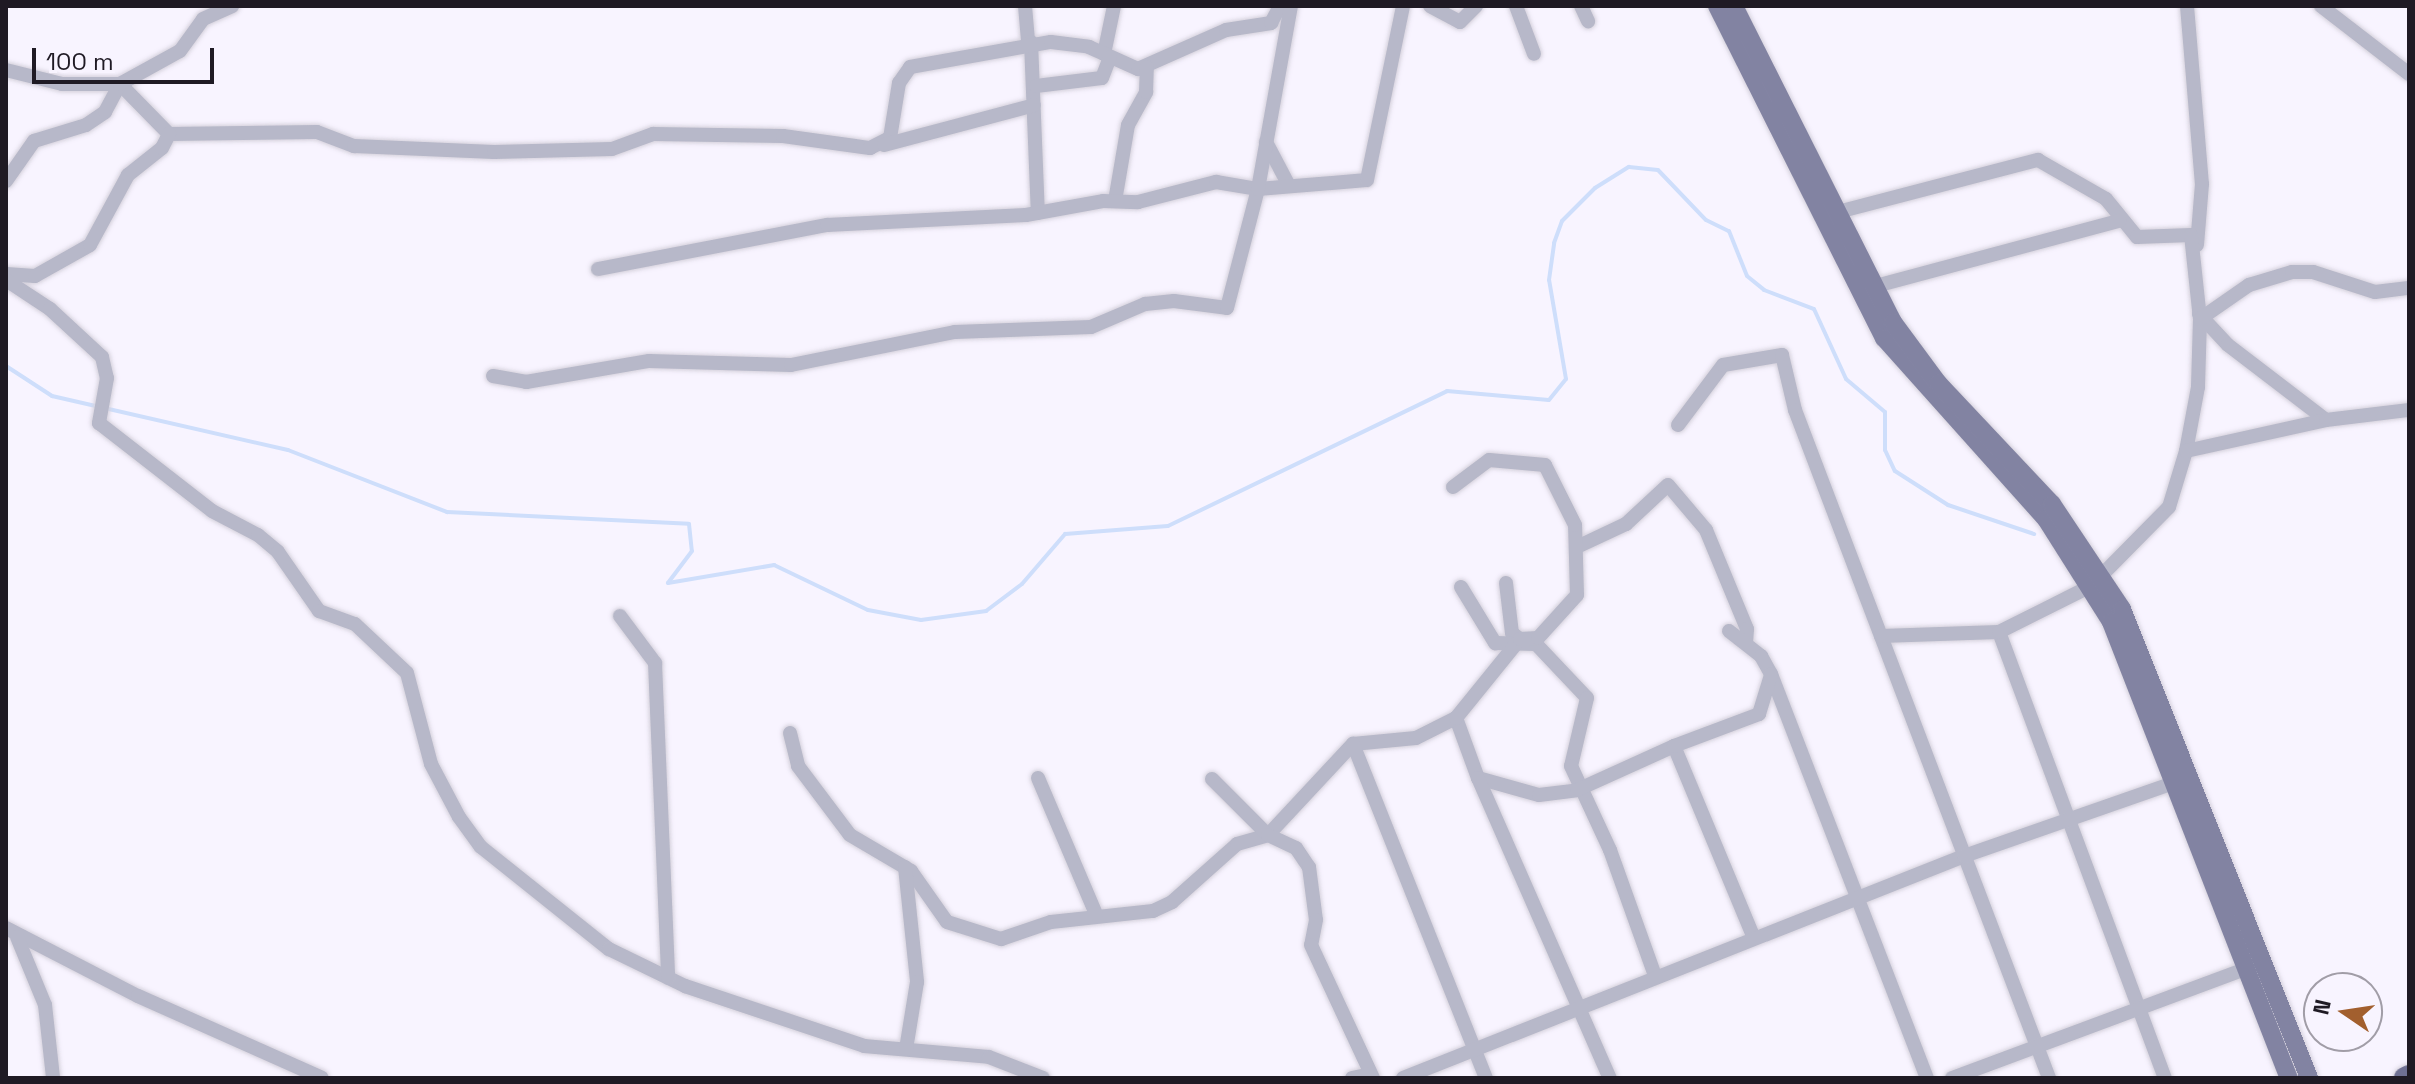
<!DOCTYPE html>
<style>
body{margin:0}
#map{position:relative;width:2415px;height:1084px;overflow:hidden;background:#f8f4ff;font-family:"Space Grotesk",sans-serif}
div>[style]{position:absolute}
.stream>*{height:4px;margin:-2px;padding:0 2px;transform-origin:2px;border-radius:2px;background:#cedefb}
.roads{filter:drop-shadow(0 0 2px #d5d1dc) drop-shadow(0 0 2px #d5d1dc)}
.minor>*{height:14px;margin:-7px;padding:0 7px;transform-origin:7px;border-radius:7px;background:#b7b8c9}
.major>*{height:18px;margin:-9px;padding:0 9px;transform-origin:9px;border-radius:9px;background:#8283a2}
.highway>*{height:22px;margin:-11px;padding:0 11px;transform-origin:11px;border-radius:11px;background:#6f7093}
span{translate:-50% -50%;white-space:nowrap;text-align:center;line-height:1.15;-webkit-text-stroke:7px #f8f4ff;paint-order:stroke}
.frame{position:absolute;inset:0;border:8px solid #1f1a24;pointer-events:none}
.north{position:absolute;left:2303px;top:972px;width:80px;height:80px;box-sizing:border-box;background:#f8f4ff;border:2px solid #a19da7;border-radius:50%;rotate:283deg;font-size:22px;font-weight:700;line-height:32px;text-align:center;color:#1f1a24}
.north::after{content:'';display:block;margin:auto;width:28px;height:36px;background:#a25f2e;clip-path:polygon(50% 0,100% 100%,50% 72%,0 100%)}
.scale{position:absolute;left:32px;top:48px;width:182px;height:36px;box-sizing:border-box;border:4px solid #1f1a24;border-top:0;padding-left:10px;font-size:24px;line-height:28px;white-space:nowrap;color:#1f1a24;-webkit-text-stroke:6px #f8f4ff;paint-order:stroke}
</style>
<div id="map">
<div class="stream">
<i style="left:6px;top:366px;width:55px;rotate:33.1deg"></i>
<i style="left:52px;top:396px;width:242px;rotate:12.9deg"></i>
<i style="left:288px;top:450px;width:171px;rotate:21.3deg"></i>
<i style="left:447px;top:512px;width:242px;rotate:2.8deg"></i>
<i style="left:689px;top:524px;width:27px;rotate:84deg"></i>
<i style="left:692px;top:551px;width:40px;rotate:127deg"></i>
<i style="left:668px;top:583px;width:108px;rotate:-9.6deg"></i>
<i style="left:774px;top:565px;width:104px;rotate:25.6deg"></i>
<i style="left:868px;top:610px;width:54px;rotate:10.7deg"></i>
<i style="left:921px;top:620px;width:66px;rotate:-7.9deg"></i>
<i style="left:986px;top:611px;width:45px;rotate:-36.9deg"></i>
<i style="left:1022px;top:584px;width:66px;rotate:-49.3deg"></i>
<i style="left:1065px;top:534px;width:103px;rotate:-4.4deg"></i>
<i style="left:1168px;top:526px;width:310px;rotate:-25.8deg"></i>
<i style="left:1447px;top:391px;width:102px;rotate:5deg"></i>
<i style="left:1549px;top:400px;width:27px;rotate:-51deg"></i>
<i style="left:1566px;top:379px;width:100px;rotate:-99.7deg"></i>
<i style="left:1549px;top:280px;width:37px;rotate:-82deg"></i>
<i style="left:1554px;top:243px;width:23px;rotate:-70deg"></i>
<i style="left:1562px;top:221px;width:47px;rotate:-45deg"></i>
<i style="left:1595px;top:188px;width:40px;rotate:-32deg"></i>
<i style="left:1629px;top:167px;width:29px;rotate:6deg"></i>
<i style="left:1658px;top:170px;width:69px;rotate:46.2deg"></i>
<i style="left:1706px;top:220px;width:25px;rotate:26deg"></i>
<i style="left:1729px;top:231px;width:48px;rotate:68.2deg"></i>
<i style="left:1747px;top:276px;width:22px;rotate:39deg"></i>
<i style="left:1764px;top:290px;width:53px;rotate:20.8deg"></i>
<i style="left:1814px;top:309px;width:77px;rotate:65.4deg"></i>
<i style="left:1846px;top:379px;width:51px;rotate:40.2deg"></i>
<i style="left:1885px;top:412px;width:38px;rotate:90deg"></i>
<i style="left:1885px;top:450px;width:23px;rotate:65deg"></i>
<i style="left:1895px;top:471px;width:63px;rotate:32.7deg"></i>
<i style="left:1948px;top:505px;width:91px;rotate:18.6deg"></i>
</div>
<div class="roads">
<div class="minor">
<i style="left:1025px;top:6px;width:37px;rotate:85deg"></i>
<i style="left:1430px;top:6px;width:34px;rotate:28deg"></i>
<i style="left:1460px;top:22px;width:23px;rotate:-45deg"></i>
<i style="left:1516px;top:6px;width:51px;rotate:69.4deg"></i>
<i style="left:1581px;top:6px;width:17px;rotate:65deg"></i>
<i style="left:2187px;top:6px;width:179px;rotate:85.2deg"></i>
<i style="left:2202px;top:184px;width:61px;rotate:94.7deg"></i>
<i style="left:2321px;top:6px;width:111px;rotate:37.7deg"></i>
<i style="left:1031px;top:42px;width:171px;rotate:87.7deg"></i>
<i style="left:1104px;top:54px;width:49px;rotate:-78.2deg"></i>
<i style="left:6px;top:70px;width:58px;rotate:14deg"></i>
<i style="left:62px;top:84px;width:58px"></i>
<i style="left:120px;top:84px;width:70px;rotate:45.6deg"></i>
<i style="left:169px;top:134px;width:148px;rotate:-0.8deg"></i>
<i style="left:317px;top:132px;width:40px;rotate:21deg"></i>
<i style="left:354px;top:146px;width:140px;rotate:2.5deg"></i>
<i style="left:494px;top:152px;width:118px;rotate:-1.5deg"></i>
<i style="left:612px;top:149px;width:44px;rotate:-20.1deg"></i>
<i style="left:653px;top:134px;width:130px;rotate:0.9deg"></i>
<i style="left:783px;top:136px;width:88px;rotate:7.9deg"></i>
<i style="left:870px;top:148px;width:22px;rotate:-27deg"></i>
<i style="left:890px;top:138px;width:56px;rotate:-80.7deg"></i>
<i style="left:899px;top:83px;width:19px;rotate:-55deg"></i>
<i style="left:910px;top:67px;width:143px;rotate:-10.1deg"></i>
<i style="left:1051px;top:42px;width:38px;rotate:7deg"></i>
<i style="left:1089px;top:47px;width:54px;rotate:24.2deg"></i>
<i style="left:1138px;top:69px;width:96px;rotate:-23.9deg"></i>
<i style="left:1226px;top:30px;width:46px;rotate:-8.8deg"></i>
<i style="left:1271px;top:23px;width:19px;rotate:-62deg"></i>
<i style="left:1036px;top:86px;width:66px;rotate:-6.9deg"></i>
<i style="left:1102px;top:78px;width:22px;rotate:-69deg"></i>
<i style="left:1266px;top:142px;width:45px;rotate:62.3deg"></i>
<i style="left:884px;top:145px;width:155px;rotate:-14.9deg"></i>
<i style="left:6px;top:181px;width:49px;rotate:-55deg"></i>
<i style="left:34px;top:141px;width:54px;rotate:-17.1deg"></i>
<i style="left:86px;top:125px;width:23px;rotate:-34deg"></i>
<i style="left:105px;top:112px;width:32px;rotate:-62deg"></i>
<i style="left:120px;top:84px;width:68px;rotate:-28.8deg"></i>
<i style="left:180px;top:51px;width:39px;rotate:-54deg"></i>
<i style="left:203px;top:19px;width:32px;rotate:-24deg"></i>
<i style="left:1115px;top:201px;width:77px;rotate:-80.3deg"></i>
<i style="left:1128px;top:125px;width:38px;rotate:-61deg"></i>
<i style="left:1146px;top:92px;width:25px;rotate:-88deg"></i>
<i style="left:1834px;top:213px;width:211px;rotate:-14.6deg"></i>
<i style="left:2038px;top:160px;width:78px;rotate:29.8deg"></i>
<i style="left:2106px;top:199px;width:49px;rotate:50.8deg"></i>
<i style="left:2137px;top:237px;width:54px;rotate:-2.1deg"></i>
<i style="left:2191px;top:235px;width:84px;rotate:83.9deg"></i>
<i style="left:2200px;top:319px;width:68px;rotate:91.7deg"></i>
<i style="left:2198px;top:387px;width:65px;rotate:100.6deg"></i>
<i style="left:598px;top:269px;width:233px;rotate:-10.9deg"></i>
<i style="left:827px;top:225px;width:199px;rotate:-2.9deg"></i>
<i style="left:1026px;top:215px;width:78px;rotate:-10.3deg"></i>
<i style="left:1103px;top:201px;width:35px;rotate:2deg"></i>
<i style="left:1138px;top:202px;width:81px;rotate:-14.4deg"></i>
<i style="left:1216px;top:182px;width:43px;rotate:9.5deg"></i>
<i style="left:1258px;top:189px;width:109px;rotate:-4.7deg"></i>
<i style="left:1367px;top:180px;width:178px;rotate:-78.3deg"></i>
<i style="left:6px;top:274px;width:29px;rotate:4deg"></i>
<i style="left:35px;top:276px;width:63px;rotate:-29.4deg"></i>
<i style="left:90px;top:245px;width:80px;rotate:-61.5deg"></i>
<i style="left:128px;top:175px;width:43px;rotate:-38.5deg"></i>
<i style="left:162px;top:148px;width:16px;rotate:-63deg"></i>
<i style="left:6px;top:280px;width:53px;rotate:33.4deg"></i>
<i style="left:50px;top:309px;width:71px;rotate:42.7deg"></i>
<i style="left:102px;top:357px;width:22px;rotate:77deg"></i>
<i style="left:107px;top:378px;width:46px;rotate:100.1deg"></i>
<i style="left:99px;top:423px;width:143px;rotate:37.9deg"></i>
<i style="left:212px;top:511px;width:52px;rotate:27.6deg"></i>
<i style="left:258px;top:535px;width:26px;rotate:40deg"></i>
<i style="left:278px;top:552px;width:72px;rotate:55.2deg"></i>
<i style="left:319px;top:611px;width:38px;rotate:20deg"></i>
<i style="left:355px;top:624px;width:71px;rotate:43.3deg"></i>
<i style="left:407px;top:673px;width:94px;rotate:75.2deg"></i>
<i style="left:431px;top:764px;width:60px;rotate:62.2deg"></i>
<i style="left:459px;top:817px;width:37px;rotate:54deg"></i>
<i style="left:481px;top:847px;width:164px;rotate:38.6deg"></i>
<i style="left:609px;top:949px;width:85px;rotate:26deg"></i>
<i style="left:685px;top:986px;width:189px;rotate:18.5deg"></i>
<i style="left:864px;top:1046px;width:125px;rotate:5deg"></i>
<i style="left:989px;top:1057px;width:58px;rotate:21.3deg"></i>
<i style="left:1872px;top:287px;width:256px;rotate:-15deg"></i>
<i style="left:2199px;top:314px;width:42px;rotate:46.9deg"></i>
<i style="left:2228px;top:345px;width:123px;rotate:37.4deg"></i>
<i style="left:2200px;top:319px;width:60px;rotate:-34.8deg"></i>
<i style="left:2249px;top:285px;width:45px;rotate:-16.8deg"></i>
<i style="left:2292px;top:272px;width:21px"></i>
<i style="left:2313px;top:272px;width:65px;rotate:17.9deg"></i>
<i style="left:2375px;top:292px;width:34px;rotate:-7deg"></i>
<i style="left:493px;top:376px;width:34px;rotate:10deg"></i>
<i style="left:526px;top:382px;width:125px;rotate:-9.7deg"></i>
<i style="left:649px;top:361px;width:142px;rotate:1.6deg"></i>
<i style="left:791px;top:365px;width:167px;rotate:-11.4deg"></i>
<i style="left:955px;top:332px;width:136px;rotate:-2.1deg"></i>
<i style="left:1091px;top:327px;width:59px;rotate:-23.1deg"></i>
<i style="left:1145px;top:304px;width:29px;rotate:-6deg"></i>
<i style="left:1174px;top:301px;width:53px;rotate:7.5deg"></i>
<i style="left:1227px;top:308px;width:123px;rotate:-75.4deg"></i>
<i style="left:1258px;top:189px;width:186px;rotate:-79.8deg"></i>
<i style="left:1678px;top:425px;width:75px;rotate:-53.1deg"></i>
<i style="left:1723px;top:365px;width:60px;rotate:-9.6deg"></i>
<i style="left:1782px;top:355px;width:57px;rotate:76.7deg"></i>
<i style="left:1795px;top:410px;width:715px;rotate:69.18deg"></i>
<i style="left:1579px;top:546px;width:52px;rotate:-25.1deg"></i>
<i style="left:1626px;top:524px;width:57px;rotate:-42.9deg"></i>
<i style="left:1668px;top:485px;width:59px;rotate:49.8deg"></i>
<i style="left:1706px;top:530px;width:107px;rotate:67.5deg"></i>
<i style="left:1747px;top:629px;width:14px;rotate:94deg"></i>
<i style="left:1506px;top:583px;width:50px;rotate:83.2deg"></i>
<i style="left:1512px;top:633px;width:10px;rotate:37deg"></i>
<i style="left:1461px;top:587px;width:66px;rotate:58.7deg"></i>
<i style="left:1495px;top:643px;width:41px;rotate:1.4deg"></i>
<i style="left:1536px;top:644px;width:74px;rotate:46.6deg"></i>
<i style="left:1587px;top:698px;width:70px;rotate:103.2deg"></i>
<i style="left:1571px;top:766px;width:93px;rotate:65.1deg"></i>
<i style="left:1610px;top:850px;width:134px;rotate:70.3deg"></i>
<i style="left:620px;top:616px;width:59px;rotate:53.3deg"></i>
<i style="left:655px;top:663px;width:315px;rotate:87.6deg"></i>
<i style="left:1729px;top:631px;width:41px;rotate:38deg"></i>
<i style="left:1761px;top:656px;width:21px;rotate:61deg"></i>
<i style="left:1771px;top:674px;width:433px;rotate:68.9deg"></i>
<i style="left:1999px;top:632px;width:476px;rotate:69.6deg"></i>
<i style="left:1881px;top:636px;width:118px;rotate:-1.9deg"></i>
<i style="left:1999px;top:632px;width:103px;rotate:-26.6deg"></i>
<i style="left:2091px;top:586px;width:111px;rotate:-45.4deg"></i>
<i style="left:2169px;top:507px;width:59px;rotate:-73.1deg"></i>
<i style="left:2186px;top:451px;width:143px;rotate:-12.5deg"></i>
<i style="left:2326px;top:420px;width:84px;rotate:-6.9deg"></i>
<i style="left:1456px;top:718px;width:64px;rotate:69.9deg"></i>
<i style="left:1478px;top:778px;width:63px;rotate:15.6deg"></i>
<i style="left:1539px;top:795px;width:38px;rotate:-7deg"></i>
<i style="left:1577px;top:790px;width:107px;rotate:-24.4deg"></i>
<i style="left:1674px;top:746px;width:208px;rotate:67.4deg"></i>
<i style="left:790px;top:733px;width:34px;rotate:76deg"></i>
<i style="left:798px;top:766px;width:86px;rotate:53deg"></i>
<i style="left:850px;top:835px;width:71px;rotate:30.5deg"></i>
<i style="left:911px;top:871px;width:62px;rotate:54.8deg"></i>
<i style="left:947px;top:922px;width:57px;rotate:17.5deg"></i>
<i style="left:1001px;top:939px;width:53px;rotate:-18.8deg"></i>
<i style="left:1051px;top:922px;width:103px;rotate:-6.2deg"></i>
<i style="left:1153px;top:911px;width:21px;rotate:-25deg"></i>
<i style="left:1172px;top:902px;width:87px;rotate:-41.7deg"></i>
<i style="left:1237px;top:844px;width:32px;rotate:-16deg"></i>
<i style="left:1268px;top:835px;width:125px;rotate:-47deg"></i>
<i style="left:1353px;top:744px;width:63px;rotate:-5.4deg"></i>
<i style="left:1416px;top:738px;width:45px;rotate:-26.6deg"></i>
<i style="left:1456px;top:718px;width:102px;rotate:-51deg"></i>
<i style="left:1520px;top:639px;width:18px;rotate:-3deg"></i>
<i style="left:1538px;top:638px;width:58px;rotate:-47.8deg"></i>
<i style="left:1577px;top:595px;width:70px;rotate:-91.6deg"></i>
<i style="left:1575px;top:525px;width:67px;rotate:-116.6deg"></i>
<i style="left:1545px;top:465px;width:56px;rotate:-174.9deg"></i>
<i style="left:1489px;top:460px;width:45px;rotate:143.1deg"></i>
<i style="left:1353px;top:744px;width:360px;rotate:68.3deg"></i>
<i style="left:1674px;top:746px;width:91px;rotate:-20.6deg"></i>
<i style="left:1759px;top:714px;width:41px;rotate:-72.9deg"></i>
<i style="left:1038px;top:778px;width:148px;rotate:66.9deg"></i>
<i style="left:1478px;top:778px;width:328px;rotate:66.3deg"></i>
<i style="left:1212px;top:779px;width:79px;rotate:45deg"></i>
<i style="left:1268px;top:835px;width:31px;rotate:25deg"></i>
<i style="left:1296px;top:848px;width:23px;rotate:56deg"></i>
<i style="left:1309px;top:867px;width:53px;rotate:82.5deg"></i>
<i style="left:1316px;top:920px;width:25px;rotate:101deg"></i>
<i style="left:1311px;top:945px;width:147px;rotate:65deg"></i>
<i style="left:905px;top:867px;width:116px;rotate:84deg"></i>
<i style="left:917px;top:982px;width:68px;rotate:99.3deg"></i>
<i style="left:6px;top:928px;width:148px;rotate:27.3deg"></i>
<i style="left:138px;top:996px;width:201px;rotate:24deg"></i>
<i style="left:17px;top:937px;width:74px;rotate:67.6deg"></i>
<i style="left:45px;top:1005px;width:73px;rotate:83.7deg"></i>
<i style="left:1352px;top:1078px;width:19px;rotate:-12deg"></i>
<i style="left:1403px;top:1078px;width:603px;rotate:-21.59deg"></i>
<i style="left:1964px;top:856px;width:225px;rotate:-19.2deg"></i>
<i style="left:1952px;top:1078px;width:318px;rotate:-20.4deg"></i>
</div>
<div class="major">
<i style="left:1717px;top:6px;width:372px;rotate:63.3deg"></i>
<i style="left:1884px;top:338px;width:243px;rotate:48.2deg"></i>
<i style="left:2046px;top:519px;width:122px;rotate:57.7deg"></i>
<i style="left:2111px;top:622px;width:490px;rotate:68.7deg"></i>
<i style="left:1734px;top:6px;width:354px;rotate:63.3deg"></i>
<i style="left:1893px;top:322px;width:76px;rotate:53.6deg"></i>
<i style="left:1938px;top:383px;width:166px;rotate:46.7deg"></i>
<i style="left:2052px;top:504px;width:126px;rotate:56.3deg"></i>
<i style="left:2122px;top:609px;width:505px;rotate:68.26deg"></i>
</div>
<div class="highway">
<i style="left:2405px;top:1078px;width:4px;rotate:-27deg"></i>
</div>
</div>
<div class="frame"></div>
<div class="north">N</div>
<div class="scale">100 m</div>
</div>
